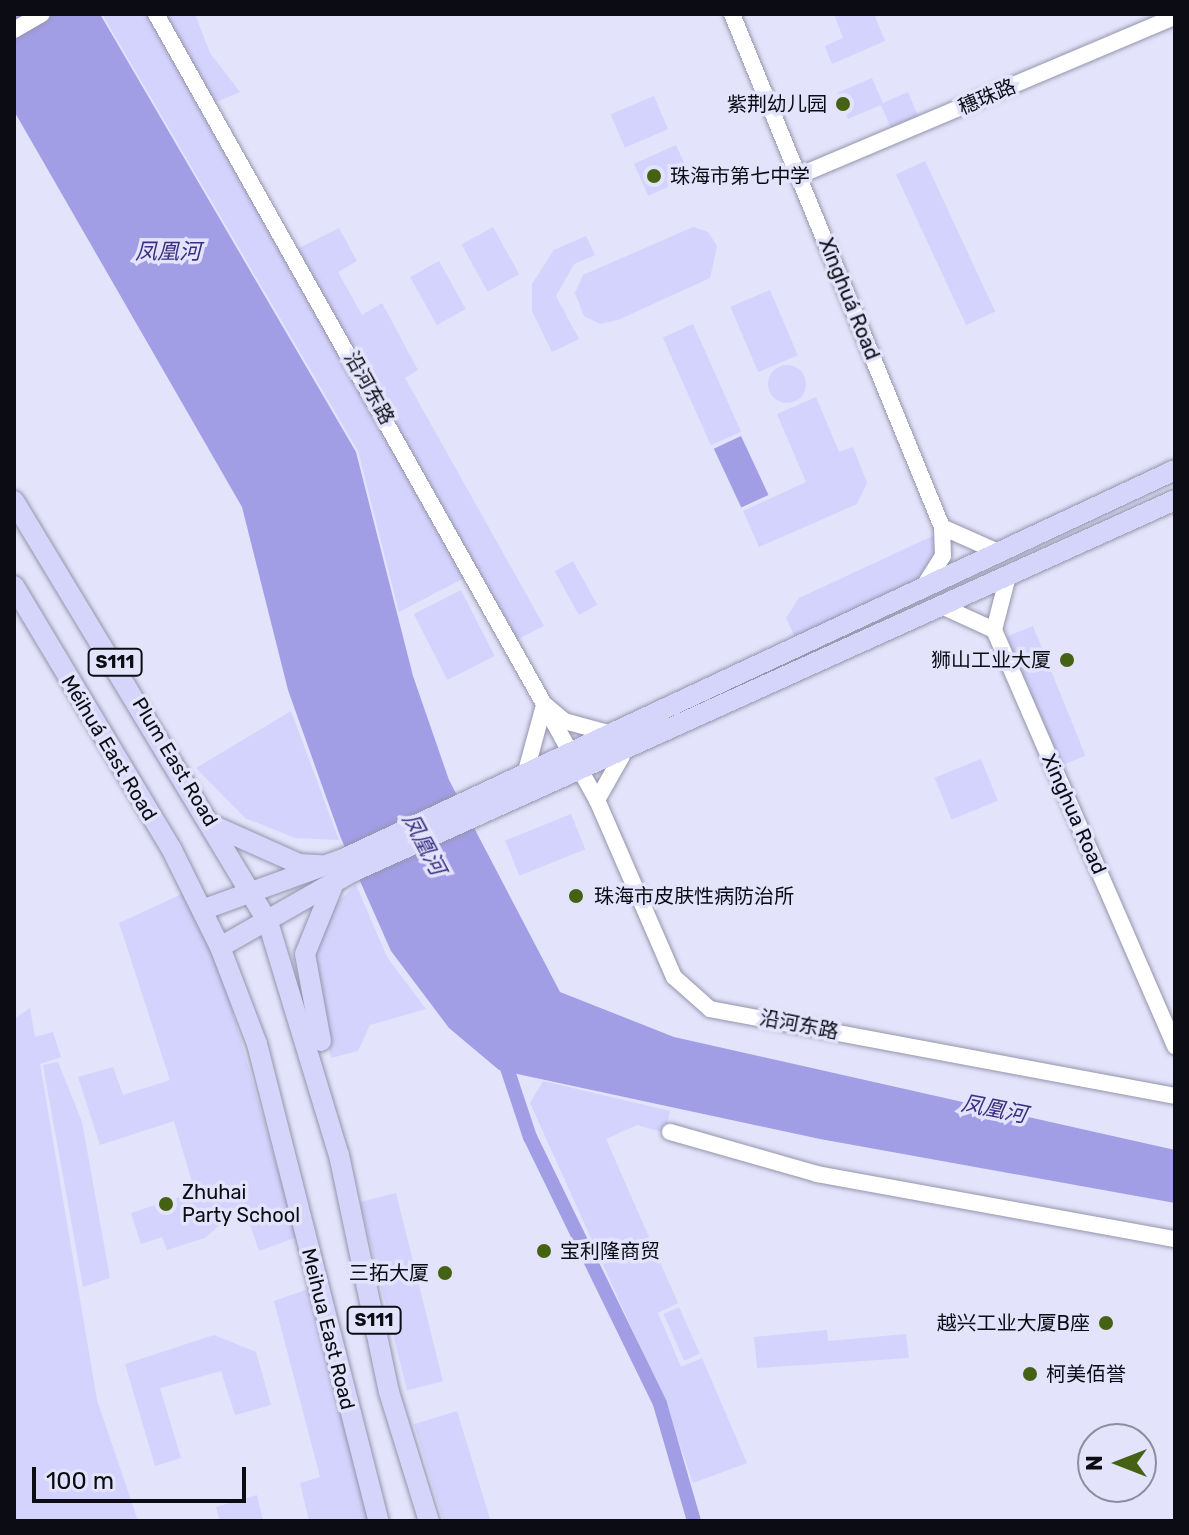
<!DOCTYPE html>
<meta charset="utf-8">
<style>
body{margin:0}
#map{position:relative;width:1189px;height:1535px;overflow:hidden;background:#e3e3fb;font-family:Rubik,"Noto Sans SC",sans-serif}
div>[style]{position:absolute}
.green>*{inset:0;background:#d3d3fd;transform-origin:0 0}
.round{border-radius:50%}
.water>*{inset:0;background:#a19ee6;transform-origin:0 0}
.canal>*{height:14px;margin:-7px;padding:0 7px;transform-origin:7px;border-radius:7px;background:#a19ee6}
.roads{filter:drop-shadow(0 0 2px #9494ab) drop-shadow(0 0 2px #9494ab)}
.minor>*{height:16px;margin:-8px;padding:0 8px;transform-origin:8px;border-radius:8px;background:#fff}
.major>*{height:20px;margin:-10px;padding:0 10px;transform-origin:10px;border-radius:10px;background:#d5d4fa}
.dots>*{width:22px;height:22px;translate:-50% -50%;box-sizing:border-box;border:4px solid #e3e3fb;border-radius:50%}
span{translate:-50% -50%;white-space:nowrap;text-align:center;line-height:1.15;-webkit-text-stroke:7px #e3e3fb;paint-order:stroke}
.shield-label span{padding:2px 6px;background:#e3e3fb;border:2px solid;border-radius:6px;-webkit-text-stroke-width:0}
.shield-label{font-size:18px;color:#0c0c14;font-weight:700}
.street-label{font-size:20px;color:#0c0c14}
.poi-label{font-size:20px;color:#0c0c14}
.right{translate:-100% -50%;text-align:right}
.left{translate:0 -50%;text-align:left}
.water-label{font-size:22px;color:#3c2f81;font-style:italic}
.frame{position:absolute;inset:0;border:16px solid #0c0c14;pointer-events:none}
.north{position:absolute;left:1077px;top:1423px;width:80px;height:80px;box-sizing:border-box;background:#e3e3fb;border:2px solid #8d8d9f;border-radius:50%;rotate:270deg;font-size:22px;font-weight:700;line-height:32px;text-align:center;color:#0c0c14}
.north::after{content:'';display:block;margin:auto;width:28px;height:36px;background:#456214;clip-path:polygon(50% 0,100% 100%,50% 72%,0 100%)}
.scale{position:absolute;left:32px;top:1467px;width:214px;height:36px;box-sizing:border-box;border:4px solid #0c0c14;border-top:0;padding-left:10px;font-size:24px;line-height:28px;white-space:nowrap;color:#0c0c14;-webkit-text-stroke:6px #e3e3fb;paint-order:stroke}
</style>
<div id="map">
<div class="green">
<i style="clip-path:polygon(102px 14px,153px 14px,468px 576px,399px 612px,358px 451px)"></i>
<i style="clip-path:polygon(160px 14px,195px 14px,210px 53px,240px 92px,212px 104px)"></i>
<i style="clip-path:polygon(834px 14px,874px 14px,885px 41px,832px 64px,825px 46px,843px 38px)"></i>
<i style="clip-path:polygon(872px 78px,883px 103px,908px 92px,920px 121px,893px 133px,881px 105px,848px 119px,837px 93px)"></i>
<i style="left:654px;top:96px;width:36px;height:47px;rotate:67deg"></i>
<i style="left:676px;top:145px;width:35px;height:46px;rotate:66deg"></i>
<i style="left:925px;top:161px;width:166px;height:32px;rotate:65deg"></i>
<i style="left:493px;top:227px;width:54px;height:36px;rotate:61deg"></i>
<i style="clip-path:polygon(693px 227px,708px 232px,717px 246px,710px 278px,618px 320px,600px 324px,584px 316px,575px 293px,583px 275px)"></i>
<i style="clip-path:polygon(339px 228px,357px 261px,338px 272px,362px 315px,382px 303px,418px 370px,405px 378px,544px 626px,514px 641px,295px 250px)"></i>
<i style="clip-path:polygon(586px 236px,595px 255px,574px 264px,556px 296px,579px 339px,552px 352px,532px 311px,532px 284px,554px 250px)"></i>
<i style="left:439px;top:261px;width:55px;height:33px;rotate:61deg"></i>
<i style="left:770px;top:290px;width:71px;height:43px;rotate:67deg"></i>
<i style="left:693px;top:324px;width:118px;height:33px;rotate:66deg"></i>
<i class="round" style="left:768px;top:365px;width:38px;height:38px"></i>
<i style="clip-path:polygon(816px 397px,839px 452px,853px 447px,867px 483px,857px 504px,759px 547px,743px 511px,806px 482px,777px 414px)"></i>
<i style="clip-path:polygon(939px 533px,938px 555px,920px 584px,797px 641px,786px 618px,799px 598px)"></i>
<i style="left:573px;top:561px;width:50px;height:21px;rotate:61deg"></i>
<i style="left:461px;top:590px;width:74px;height:53px;rotate:63deg"></i>
<i style="left:1033px;top:626px;width:140px;height:28px;rotate:68deg"></i>
<i style="clip-path:polygon(291px 711px,339px 840px,295px 838px,245px 818px,196px 768px)"></i>
<i style="left:981px;top:759px;width:45px;height:50px;rotate:68deg"></i>
<i style="left:571px;top:814px;width:38px;height:71px;rotate:68deg"></i>
<i style="clip-path:polygon(356px 885px,387px 957px,426px 1009px,370px 1025px,358px 1051px,331px 1058px,315px 981px,316px 949px,331px 908px)"></i>
<i style="clip-path:polygon(182px 894px,215px 950px,297px 1237px,259px 1251px,243px 1204px,205px 1238px,167px 1250px,162px 1237px,141px 1244px,131px 1213px,195px 1192px,174px 1121px,100px 1145px,78px 1077px,113px 1067px,123px 1095px,170px 1080px,119px 923px)"></i>
<i style="clip-path:polygon(30px 1008px,35px 1037px,53px 1032px,61px 1057px,40px 1064px,97px 1400px,138px 1521px,14px 1521px,14px 1019px)"></i>
<i style="clip-path:polygon(58px 1062px,82px 1122px,110px 1278px,83px 1287px,43px 1065px)"></i>
<i style="clip-path:polygon(543px 1081px,670px 1111px,665px 1133px,637px 1125px,606px 1139px,678px 1303px,658px 1313px,681px 1367px,702px 1358px,747px 1463px,693px 1483px,665px 1402px,530px 1103px)"></i>
<i style="left:396px;top:1193px;width:194px;height:37px;rotate:76deg"></i>
<i style="clip-path:polygon(311px 1288px,373px 1521px,309px 1521px,300px 1483px,320px 1477px,274px 1301px)"></i>
<i style="left:679px;top:1307px;width:51px;height:17px;rotate:66deg"></i>
<i style="clip-path:polygon(827px 1330px,828px 1341px,906px 1334px,909px 1358px,757px 1368px,754px 1337px)"></i>
<i style="clip-path:polygon(214px 1335px,256px 1352px,271px 1405px,235px 1415px,221px 1371px,160px 1388px,181px 1458px,155px 1466px,125px 1364px)"></i>
<i style="left:457px;top:1411px;width:115px;height:45px;rotate:73deg"></i>
<i style="clip-path:polygon(257px 1495px,263px 1521px,220px 1521px,216px 1507px)"></i>
</div>
<div class="water">
<i style="clip-path:polygon(14px 14px,100px 14px,356px 452px,413px 676px,449px 780px,560px 992px,674px 1037px,1175px 1150px,1175px 1203px,820px 1139px,499px 1070px,449px 1028px,391px 951px,340px 836px,288px 690px,242px 507px,14px 111px)"></i>
<i style="left:741px;top:436px;width:65px;height:30px;rotate:65deg"></i>
</div>
<div class="canal">
<i style="left:502px;top:1053px;width:89px;rotate:71.6deg"></i>
<i style="left:530px;top:1137px;width:297px;rotate:64deg"></i>
<i style="left:660px;top:1404px;width:122px;rotate:73.8deg"></i>
</div>
<div class="roads">
<div class="minor">
<i style="left:156px;top:14px;width:792px;rotate:60.65deg"></i>
<i style="left:544px;top:704px;width:26px;rotate:40deg"></i>
<i style="left:564px;top:721px;width:42px;rotate:15deg"></i>
<i style="left:732px;top:14px;width:554px;rotate:67.74deg"></i>
<i style="left:942px;top:527px;width:61px;rotate:24.1deg"></i>
<i style="left:14px;top:30px;width:32px;rotate:-30deg"></i>
<i style="left:798px;top:176px;width:409px;rotate:-22.9deg"></i>
<i style="left:1007px;top:580px;width:52px;rotate:104.6deg"></i>
<i style="left:994px;top:630px;width:454px;rotate:66.5deg"></i>
<i style="left:924px;top:586px;width:36px;rotate:-58deg"></i>
<i style="left:943px;top:556px;width:29px;rotate:-92deg"></i>
<i style="left:946px;top:608px;width:53px;rotate:24.6deg"></i>
<i style="left:548px;top:712px;width:101px;rotate:60.9deg"></i>
<i style="left:622px;top:756px;width:51px;rotate:119.6deg"></i>
<i style="left:597px;top:800px;width:193px;rotate:66.5deg"></i>
<i style="left:674px;top:977px;width:48px;rotate:41.6deg"></i>
<i style="left:710px;top:1009px;width:473px;rotate:10.6deg"></i>
<i style="left:526px;top:771px;width:68px;rotate:-74.7deg"></i>
<i style="left:670px;top:1132px;width:153px;rotate:15.9deg"></i>
<i style="left:817px;top:1174px;width:364px;rotate:10.3deg"></i>
</div>
<div class="major">
<i style="left:14px;top:501px;width:492px;rotate:58.9deg"></i>
<i style="left:268px;top:922px;width:244px;rotate:73.1deg"></i>
<i style="left:339px;top:1155px;width:242px;rotate:78.1deg"></i>
<i style="left:389px;top:1392px;width:135px;rotate:72.8deg"></i>
<i style="left:14px;top:586px;width:305px;rotate:59.1deg"></i>
<i style="left:171px;top:848px;width:110px;rotate:63.7deg"></i>
<i style="left:220px;top:947px;width:104px;rotate:69.1deg"></i>
<i style="left:257px;top:1044px;width:492px;rotate:75.7deg"></i>
<i style="left:214px;top:826px;width:93px;rotate:24.1deg"></i>
<i style="left:299px;top:864px;width:22px;rotate:3deg"></i>
<i style="left:202px;top:910px;width:150px;rotate:-19.9deg"></i>
<i style="left:343px;top:859px;width:918px;rotate:-25.06deg"></i>
<i style="left:220px;top:947px;width:150px;rotate:-29.6deg"></i>
<i style="left:350px;top:873px;width:905px;rotate:-24.33deg"></i>
<i style="left:321px;top:1041px;width:88px;rotate:-100.4deg"></i>
<i style="left:305px;top:954px;width:74px;rotate:-67.9deg"></i>
</div>
</div>
<div class="dots">
<i style="left:843px;top:104px;background:#456214"></i>
<i style="left:654px;top:176px;background:#456214"></i>
<i style="left:1067px;top:660px;background:#456214"></i>
<i style="left:576px;top:896px;background:#456214"></i>
<i style="left:166px;top:1204px;background:#456214"></i>
<i style="left:544px;top:1251px;background:#456214"></i>
<i style="left:445px;top:1273px;background:#456214"></i>
<i style="left:1106px;top:1323px;background:#456214"></i>
<i style="left:1030px;top:1374px;background:#456214"></i>
</div>
<div class="shield-label">
<span style="left:115px;top:662px">S111</span>
<span style="left:374px;top:1320px">S111</span>
</div>
<div class="street-label">
<span style="left:987px;top:97px;rotate:-23deg">穗珠路</span>
<span style="left:849px;top:299px;rotate:68deg">Xīnghuá Road</span>
<span style="left:369px;top:388px;rotate:61deg">沿河东路</span>
<span style="left:109px;top:748px;rotate:59deg">Méihuá East Road</span>
<span style="left:175px;top:762px;rotate:59deg">Plum East Road</span>
<span style="left:1074px;top:814px;rotate:66deg">Xinghua Road</span>
<span style="left:799px;top:1025px;rotate:11deg">沿河东路</span>
<span style="left:328px;top:1329px;rotate:76deg">Meihua East Road</span>
</div>
<div class="poi-label">
<span class="right" style="left:827px;top:104px">紫荆幼儿园</span>
<span class="left" style="left:670px;top:176px">珠海市第七中学</span>
<span class="right" style="left:1051px;top:660px">狮山工业大厦</span>
<span class="left" style="left:594px;top:896px">珠海市皮肤性病防治所</span>
<span class="left" style="left:182px;top:1204px">Zhuhai<br>Party School</span>
<span class="left" style="left:560px;top:1251px">宝利隆商贸</span>
<span class="right" style="left:429px;top:1273px">三拓大厦</span>
<span class="right" style="left:1090px;top:1323px">越兴工业大厦B座</span>
<span class="left" style="left:1046px;top:1374px">柯美佰誉</span>
</div>
<div class="water-label">
<span style="left:168px;top:252px">凤凰河</span>
<span style="left:424px;top:844px;rotate:62deg">凤凰河</span>
<span style="left:994px;top:1109px;rotate:11deg">凤凰河</span>
</div>
<div class="frame"></div>
<div class="north">N</div>
<div class="scale">100 m</div>
</div>
